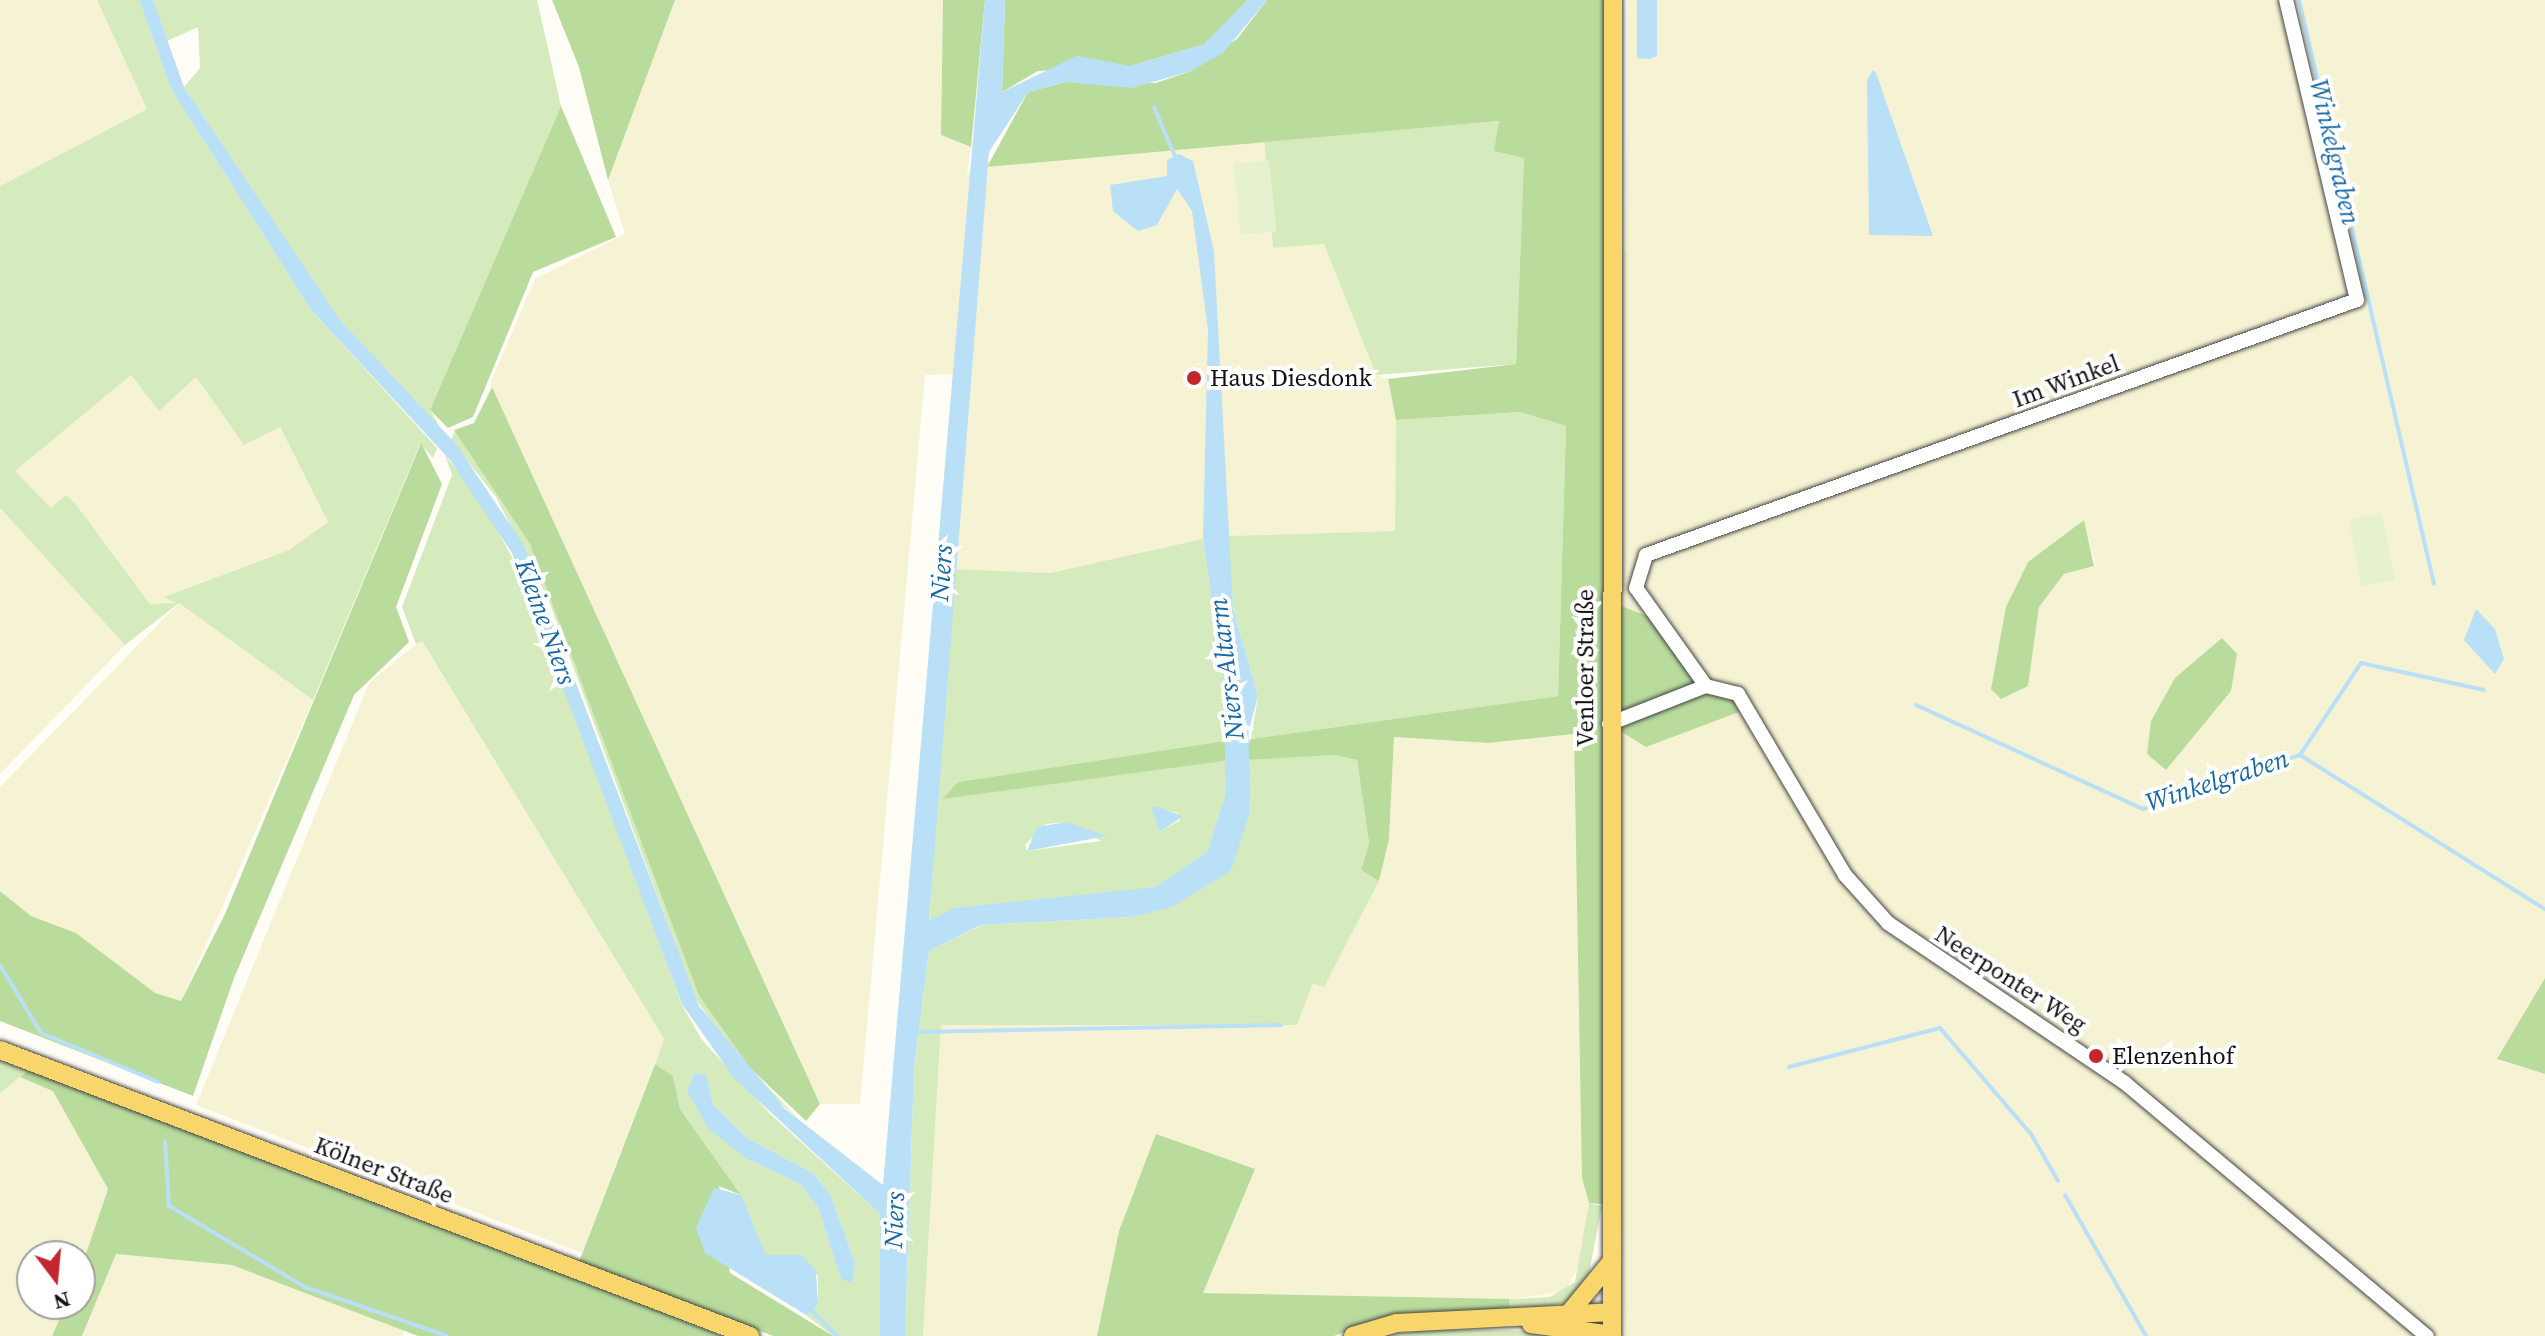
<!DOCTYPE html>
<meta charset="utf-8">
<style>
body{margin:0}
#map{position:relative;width:2545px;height:1336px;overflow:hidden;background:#fffdf5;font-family:"Source Serif 4",serif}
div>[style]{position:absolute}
.farmland>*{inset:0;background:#f6f3d4}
.green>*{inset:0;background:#d5ebbd}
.forest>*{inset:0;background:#b9dc9c}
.pitch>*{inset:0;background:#e6f2cf;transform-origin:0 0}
.water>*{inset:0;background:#b9e0f7}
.stream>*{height:4px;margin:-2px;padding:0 2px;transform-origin:2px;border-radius:2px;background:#b9e0f7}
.river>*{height:24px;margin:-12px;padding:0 12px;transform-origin:12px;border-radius:12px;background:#b9e0f7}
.roads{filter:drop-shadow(0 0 2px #444) drop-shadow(0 0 2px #444)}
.minor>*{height:14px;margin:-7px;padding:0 7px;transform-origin:7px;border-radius:7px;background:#fff}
.major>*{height:18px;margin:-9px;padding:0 9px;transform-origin:9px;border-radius:9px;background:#f9d66b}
.dots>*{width:22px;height:22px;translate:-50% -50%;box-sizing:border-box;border:4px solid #fff;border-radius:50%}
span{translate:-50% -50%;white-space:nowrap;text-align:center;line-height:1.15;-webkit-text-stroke:8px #fff;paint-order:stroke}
.poi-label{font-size:24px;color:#111}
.left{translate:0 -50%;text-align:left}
.street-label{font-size:24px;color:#111}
.water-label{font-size:26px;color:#1768a6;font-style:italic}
.north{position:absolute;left:16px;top:1240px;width:80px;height:80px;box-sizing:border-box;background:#fff;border:2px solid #a0a0a0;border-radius:50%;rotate:164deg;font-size:22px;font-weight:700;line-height:32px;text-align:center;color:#111}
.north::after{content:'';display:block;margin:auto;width:28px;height:36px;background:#c4262e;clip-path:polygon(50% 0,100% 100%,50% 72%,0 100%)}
</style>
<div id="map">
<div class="farmland">
<i style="clip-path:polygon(0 0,97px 0,147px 109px,0 186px)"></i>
<i style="clip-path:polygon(675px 0,943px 0,941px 135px,971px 147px,967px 174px,977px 168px,1264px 141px,1273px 248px,1324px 244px,1376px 375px,1388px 379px,1396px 420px,1395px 531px,1227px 536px,1049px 573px,954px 569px,957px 374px,925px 375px,860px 1104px,820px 1104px,490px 384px,535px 279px,625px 234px,608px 180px)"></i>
<i style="clip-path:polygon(evenodd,1628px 0,2280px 0,2339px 193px,2296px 0,2545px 0,2545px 979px,2498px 1060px,2545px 1074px,2545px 1336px,1625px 1336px,1609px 724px,1706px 686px,1657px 620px,1609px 601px,1612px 254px,1626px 253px,1628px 0,2084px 521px,2096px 566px,2064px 574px,2039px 607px,2028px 686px,1991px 688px,2007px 607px,2028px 562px,2084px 521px)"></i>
<i style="clip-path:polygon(131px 374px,196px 377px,280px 427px,328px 522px,289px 550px,165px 597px,179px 603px,313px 700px,181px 1001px,155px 994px,76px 933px,31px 916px,0 891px,0 787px,178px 604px,150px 604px,75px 503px,51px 509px,14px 471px)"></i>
<i style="clip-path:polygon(0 508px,125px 645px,0 774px)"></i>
<i style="clip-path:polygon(421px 640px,664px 1039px,582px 1253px,196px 1105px,369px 683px)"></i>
<i style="clip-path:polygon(1574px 734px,1589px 1203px,1583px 1256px,1565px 1292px,1509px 1299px,1202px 1293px,1119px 1231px,1097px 1336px,923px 1336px,941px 1025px,1297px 1024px,1313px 982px,1324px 987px,1379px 881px,1389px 839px,1394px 737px,1488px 743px)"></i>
<i style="clip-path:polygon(20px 1077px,53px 1090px,108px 1189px,80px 1271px,80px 1256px,32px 1256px,32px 1304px,66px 1304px,52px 1336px,0 1336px,0 1093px)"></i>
<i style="clip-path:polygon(116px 1254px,232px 1265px,407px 1326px,402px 1336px,82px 1336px)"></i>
</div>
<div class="green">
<i style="clip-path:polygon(evenodd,97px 0,139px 0,171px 89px,311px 310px,437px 448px,433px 458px,420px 444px,313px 700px,179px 603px,125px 645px,0 508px,0 186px,147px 109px,97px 0,131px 375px,159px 411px,196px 377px,244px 445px,280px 427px,328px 522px,289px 550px,164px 597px,176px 603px,150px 604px,75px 503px,66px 495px,51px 508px,15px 471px,131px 375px)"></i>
<i style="clip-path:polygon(153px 0,537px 0,561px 106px,430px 410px,443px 433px,340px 320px,184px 87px,200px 68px,198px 27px,165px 42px)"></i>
<i style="clip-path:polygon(1500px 121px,1524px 158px,1516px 364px,1376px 375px,1324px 244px,1273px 248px,1264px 141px)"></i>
<i style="clip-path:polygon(1520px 412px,1566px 426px,1558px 696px,1251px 739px,1258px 696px,1233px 608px,1227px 536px,1395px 531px,1396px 420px)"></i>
<i style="clip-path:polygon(455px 431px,530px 544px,554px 599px,699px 996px,750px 1068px,801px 1122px,748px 1073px,695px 998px,549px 601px,496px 497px,451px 440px)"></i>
<i style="clip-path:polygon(evenodd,445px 455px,484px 505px,534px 599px,682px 1005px,702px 1040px,769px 1113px,880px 1214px,880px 1336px,833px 1336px,806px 1315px,818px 1305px,818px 1276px,802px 1255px,766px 1256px,756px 1244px,741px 1195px,680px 1109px,673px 1076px,655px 1064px,664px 1039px,422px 641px,416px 644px,402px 607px,452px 475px,445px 455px,694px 1074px,706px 1075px,713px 1104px,747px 1138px,813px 1173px,831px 1196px,855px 1263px,841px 1278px,818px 1207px,800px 1184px,745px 1158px,694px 1074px)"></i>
<i style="clip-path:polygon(evenodd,1203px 539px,1226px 699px,1224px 741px,958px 782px,943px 798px,1223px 760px,1335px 755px,1357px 760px,1369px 843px,1361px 869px,1379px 881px,1324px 987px,1313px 983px,1297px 1025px,941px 1025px,923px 1336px,905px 1336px,914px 1068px,929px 951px,982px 925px,1132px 917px,1231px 871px,1250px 766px,1234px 768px,1207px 852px,1157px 887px,929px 922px,954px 569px,1050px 573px,1203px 539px,1152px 807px,1178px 813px,1180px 820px,1160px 832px,1152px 807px,1203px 539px,1066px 822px,1101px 841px,1027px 851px,1025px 845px,1046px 824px,1066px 822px)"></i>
<i style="clip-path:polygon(0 1058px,30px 1069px,0 1093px)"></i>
<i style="clip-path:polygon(1589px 1203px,1602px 1206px,1587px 1283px,1566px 1303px,1509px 1311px,1509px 1299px,1550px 1297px,1575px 1282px)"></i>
<i style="clip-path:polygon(1430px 1330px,1509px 1330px,1572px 1336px,1379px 1336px)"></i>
</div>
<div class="forest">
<i style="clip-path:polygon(552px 0,675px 0,608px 180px,579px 67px)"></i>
<i style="clip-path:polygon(943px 0,985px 0,971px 147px,941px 135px)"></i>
<i style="clip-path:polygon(1005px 0,1248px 0,1205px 44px,1131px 66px,1038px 71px,1002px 92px)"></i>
<i style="clip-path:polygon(1267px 0,1604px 0,1611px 1205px,1589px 1203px,1582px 1178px,1574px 734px,1488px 743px,1394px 737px,1389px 839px,1379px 881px,1361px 870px,1369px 843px,1357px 760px,1335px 755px,1223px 761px,942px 799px,958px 782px,1224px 741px,1244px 748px,1251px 739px,1558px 696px,1566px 426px,1520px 412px,1396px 420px,1388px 379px,1516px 364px,1524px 158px,1494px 151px,1499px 121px,987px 167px,1028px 92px,1065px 82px,1156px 83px,1191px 71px,1237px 39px)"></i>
<i style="clip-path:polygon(561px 106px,616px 237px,533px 272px,473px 417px,448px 428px,430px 410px)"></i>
<i style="clip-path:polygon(492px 387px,820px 1104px,806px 1121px,750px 1068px,699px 996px,530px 544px,454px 430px,474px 423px)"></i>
<i style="clip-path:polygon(421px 443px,442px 484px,396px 607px,409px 642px,354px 695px,234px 978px,193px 1096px,0 1021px,0 891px,31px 916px,76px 933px,155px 993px,181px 1001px,225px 914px)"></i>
<i style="clip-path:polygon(2084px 520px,2094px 566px,2064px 574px,2039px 607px,2028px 686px,2001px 699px,1991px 689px,2006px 607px,2028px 562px)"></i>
<i style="clip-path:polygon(1609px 601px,1657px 620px,1706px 686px,1738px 694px,1747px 709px,1646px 747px,1609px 724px)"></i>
<i style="clip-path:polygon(2222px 638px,2237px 654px,2231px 691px,2166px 770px,2147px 754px,2151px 721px,2175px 678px)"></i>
<i style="clip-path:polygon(2545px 978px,2545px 1074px,2497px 1059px)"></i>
<i style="clip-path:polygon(655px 1064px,673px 1076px,680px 1109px,741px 1195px,719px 1186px,730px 1273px,833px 1336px,773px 1336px,579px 1262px)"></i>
<i style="clip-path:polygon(30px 1069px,597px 1284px,722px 1336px,418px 1336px,232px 1265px,116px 1254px,82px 1336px,52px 1336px,66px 1304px,80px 1304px,80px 1271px,108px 1189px,53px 1091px,20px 1077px)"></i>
<i style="clip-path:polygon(1156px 1134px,1255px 1169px,1203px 1293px,1509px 1299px,1509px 1311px,1394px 1315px,1334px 1336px,1097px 1336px,1119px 1231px)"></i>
</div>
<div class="pitch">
<i style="left:1269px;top:160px;width:72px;height:36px;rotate:84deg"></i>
<i style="left:2382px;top:513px;width:68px;height:34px;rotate:79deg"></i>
</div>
<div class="water">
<i style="clip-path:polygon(139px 0,153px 0,184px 87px,340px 320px,456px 444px,523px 544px,699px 1006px,785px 1109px,883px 1185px,985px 0,1005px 0,1002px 92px,1077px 56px,1131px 66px,1204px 44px,1248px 0,1267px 0,1223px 53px,1191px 71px,1132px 88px,1065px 82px,1028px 92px,989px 152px,929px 921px,954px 908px,1156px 887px,1207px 852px,1234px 768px,1250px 766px,1249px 815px,1231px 871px,1172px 907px,1132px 917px,981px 925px,929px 951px,914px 1068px,905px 1336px,880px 1336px,880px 1214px,734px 1078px,682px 1004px,512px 553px,450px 460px,311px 310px,171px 89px)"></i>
<i style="clip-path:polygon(1637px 0,1657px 0,1657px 56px,1650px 59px,1637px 58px)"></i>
<i style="clip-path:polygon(1873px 70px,1876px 73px,1933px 236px,1869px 235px,1867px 80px)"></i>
<i style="clip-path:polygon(1179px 154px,1193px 161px,1214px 251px,1233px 608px,1258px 696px,1244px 748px,1224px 741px,1226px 699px,1203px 539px,1208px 330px,1192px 211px,1177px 189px,1157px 225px,1138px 231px,1113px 211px,1110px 185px,1167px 176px,1167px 160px)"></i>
<i style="clip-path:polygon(2476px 609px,2495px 629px,2504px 659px,2495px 674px,2464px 640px)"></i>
<i style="clip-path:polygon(1151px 807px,1158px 807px,1183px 816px,1160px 832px)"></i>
<i style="clip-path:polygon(1066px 822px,1107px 836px,1027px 851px,1037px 827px)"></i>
<i style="clip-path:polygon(694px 1074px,706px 1074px,713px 1104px,747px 1138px,813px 1173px,831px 1196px,855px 1263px,852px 1283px,841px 1279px,818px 1207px,800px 1184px,745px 1158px,708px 1128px,687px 1091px)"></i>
<i style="clip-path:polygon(714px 1188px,741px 1195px,766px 1255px,802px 1255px,816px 1271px,818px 1305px,806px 1315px,705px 1253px,696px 1228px)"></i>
</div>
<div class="stream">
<i style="left:2299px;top:0;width:599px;rotate:76.98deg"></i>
<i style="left:1154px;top:107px;width:53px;rotate:66.8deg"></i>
<i style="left:1916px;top:705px;width:250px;rotate:24.6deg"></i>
<i style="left:2143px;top:809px;width:166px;rotate:-19deg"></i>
<i style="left:2300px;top:755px;width:289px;rotate:32.2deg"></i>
<i style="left:2300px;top:755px;width:110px;rotate:-56.5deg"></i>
<i style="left:2361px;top:663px;width:126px;rotate:12.4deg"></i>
<i style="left:0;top:965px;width:79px;rotate:58.9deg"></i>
<i style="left:41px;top:1033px;width:127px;rotate:22.7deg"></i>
<i style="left:915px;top:1032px;width:366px;rotate:-1.1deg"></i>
<i style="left:1789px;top:1067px;width:156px;rotate:-14.5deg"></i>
<i style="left:1940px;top:1028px;width:140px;rotate:49.4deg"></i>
<i style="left:2031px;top:1134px;width:54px;rotate:60.1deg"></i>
<i style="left:165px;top:1141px;width:65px;rotate:86.5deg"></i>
<i style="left:169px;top:1206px;width:158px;rotate:30.8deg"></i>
<i style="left:305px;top:1287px;width:150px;rotate:19deg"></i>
<i style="left:2065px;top:1195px;width:163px;rotate:60.1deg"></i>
<i style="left:811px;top:1310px;width:37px;rotate:45deg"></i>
</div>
<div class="river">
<i style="left:1236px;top:715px;width:84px;rotate:88.6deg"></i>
</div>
<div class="roads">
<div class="minor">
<i style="left:1706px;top:686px;width:120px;rotate:-125.5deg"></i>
<i style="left:1636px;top:588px;width:34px;rotate:-73deg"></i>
<i style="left:1646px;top:555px;width:755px;rotate:-19.73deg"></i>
<i style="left:2357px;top:300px;width:308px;rotate:-103.3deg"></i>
<i style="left:1609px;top:724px;width:104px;rotate:-21.4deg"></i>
<i style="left:1706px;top:686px;width:33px;rotate:14deg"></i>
<i style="left:1738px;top:694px;width:210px;rotate:59.4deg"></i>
<i style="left:1845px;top:875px;width:64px;rotate:48.1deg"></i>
<i style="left:1888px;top:923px;width:286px;rotate:34deg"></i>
<i style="left:2125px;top:1083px;width:394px;rotate:40deg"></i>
</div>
<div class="major">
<i style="left:0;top:1050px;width:803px;rotate:20.87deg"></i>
<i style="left:1570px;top:1312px;width:66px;rotate:-50.5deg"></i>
<i style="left:1531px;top:1324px;width:82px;rotate:7.7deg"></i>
<i style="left:1353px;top:1336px;width:46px;rotate:-16.5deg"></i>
<i style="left:1397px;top:1323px;width:215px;rotate:-2.9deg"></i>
<i style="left:1612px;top:1336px;width:1336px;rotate:-89.96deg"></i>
</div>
</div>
<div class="dots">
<i style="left:1194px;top:378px;background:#c4262e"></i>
<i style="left:2096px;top:1056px;background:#c4262e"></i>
</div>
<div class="poi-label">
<span class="left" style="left:1210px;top:378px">Haus Diesdonk</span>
<span class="left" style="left:2112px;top:1056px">Elenzenhof</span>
</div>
<div class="street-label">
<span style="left:2066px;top:381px;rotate:-20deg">Im Winkel</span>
<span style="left:1585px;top:668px;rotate:-90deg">Venloer Straße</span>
<span style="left:2011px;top:979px;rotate:33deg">Neerponter Weg</span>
<span style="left:384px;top:1170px;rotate:21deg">Kölner Straße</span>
</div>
<div class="water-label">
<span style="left:2334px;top:152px;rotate:77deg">Winkelgraben</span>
<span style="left:942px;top:573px;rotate:-86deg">Niers</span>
<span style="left:545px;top:622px;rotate:70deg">Kleine Niers</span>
<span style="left:1227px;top:669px;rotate:-97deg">Niers-Altarm</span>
<span style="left:2217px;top:781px;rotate:-18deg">Winkelgraben</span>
<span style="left:895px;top:1220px;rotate:-88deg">Niers</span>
</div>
<div class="north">N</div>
</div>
